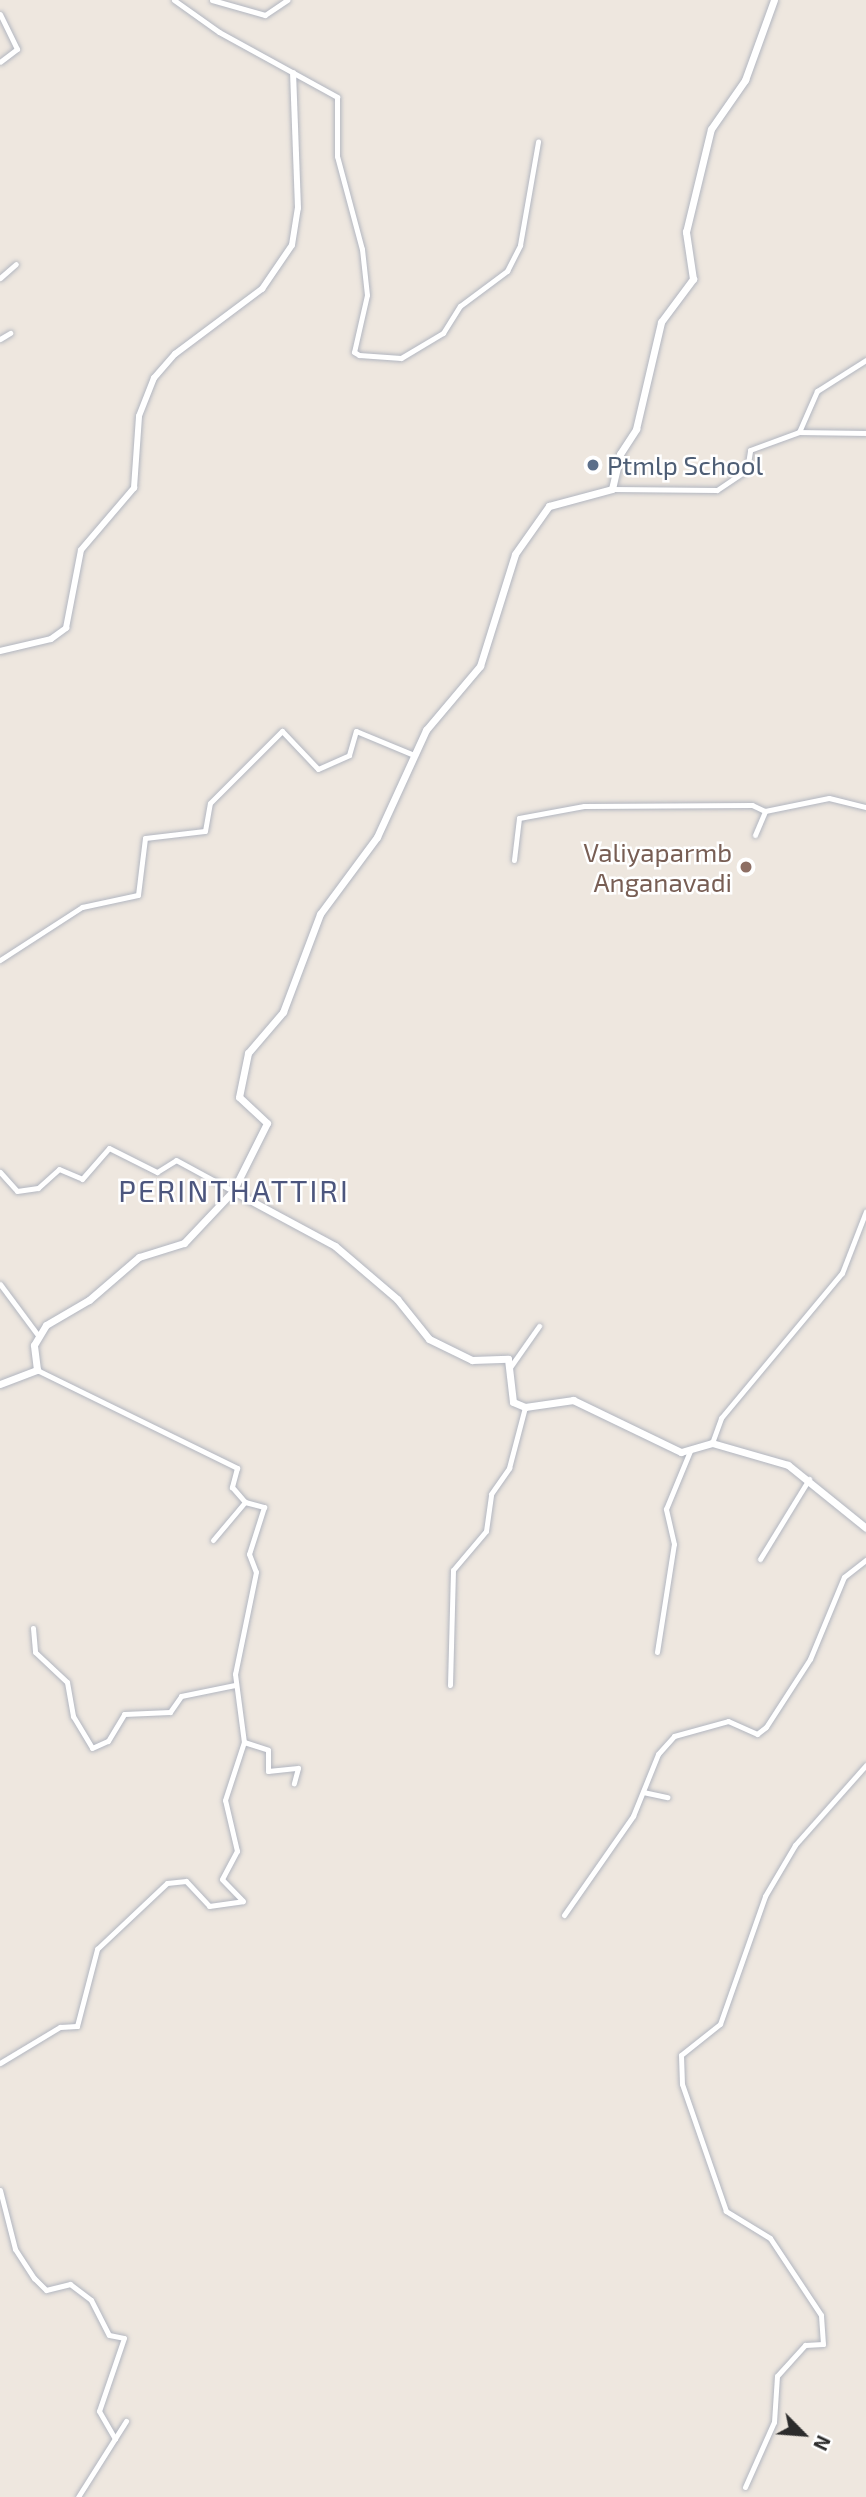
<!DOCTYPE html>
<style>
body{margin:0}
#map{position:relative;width:866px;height:2497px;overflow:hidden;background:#eee7df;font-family:"Exo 2",sans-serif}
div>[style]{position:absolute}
.roads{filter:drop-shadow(0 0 2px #b2b6c0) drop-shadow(0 0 2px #b2b6c0)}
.minor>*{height:5px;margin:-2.5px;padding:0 2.5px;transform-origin:2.5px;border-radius:2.5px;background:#fff}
.tertiary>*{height:6px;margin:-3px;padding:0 3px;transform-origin:3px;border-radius:3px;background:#fff}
.secondary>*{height:7px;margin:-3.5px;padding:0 3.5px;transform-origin:3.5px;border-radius:3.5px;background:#fff}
.dots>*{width:19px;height:19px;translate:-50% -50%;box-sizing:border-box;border:4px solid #fff;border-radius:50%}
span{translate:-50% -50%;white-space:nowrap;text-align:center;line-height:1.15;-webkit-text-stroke:5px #fff;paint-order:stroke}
.service-label{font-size:26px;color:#4e5e75}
.left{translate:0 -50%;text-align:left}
.education-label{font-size:26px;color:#785e54}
.right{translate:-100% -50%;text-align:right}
.quarter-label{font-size:30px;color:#4c567e;letter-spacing:2px}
.north{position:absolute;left:768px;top:2399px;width:70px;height:70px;-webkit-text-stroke:5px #fff;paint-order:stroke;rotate:115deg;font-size:19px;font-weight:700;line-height:28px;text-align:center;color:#2c2c2c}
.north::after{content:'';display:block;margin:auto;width:24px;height:32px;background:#2c2c2c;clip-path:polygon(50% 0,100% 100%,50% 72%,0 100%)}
</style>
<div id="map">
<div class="roads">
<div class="minor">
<i style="left:174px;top:0;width:55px;rotate:35.4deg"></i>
<i style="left:219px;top:32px;width:135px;rotate:28.8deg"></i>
<i style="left:337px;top:97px;width:59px;rotate:90deg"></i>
<i style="left:337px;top:156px;width:96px;rotate:75deg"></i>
<i style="left:362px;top:249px;width:46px;rotate:83.8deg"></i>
<i style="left:367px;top:295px;width:58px;rotate:102.8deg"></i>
<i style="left:354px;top:352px;width:6px;rotate:31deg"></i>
<i style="left:359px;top:355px;width:42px;rotate:4.1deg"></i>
<i style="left:401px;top:358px;width:49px;rotate:-30.8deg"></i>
<i style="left:443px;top:333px;width:32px;rotate:-58deg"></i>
<i style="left:460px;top:306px;width:59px;rotate:-36.7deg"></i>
<i style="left:507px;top:271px;width:29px;rotate:-63deg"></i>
<i style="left:520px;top:245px;width:105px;rotate:-80.1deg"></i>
<i style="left:212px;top:0;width:55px;rotate:15.8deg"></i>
<i style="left:265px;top:15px;width:27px;rotate:-34deg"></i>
<i style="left:0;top:14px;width:39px;rotate:64deg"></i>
<i style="left:17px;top:49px;width:21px;rotate:143deg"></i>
<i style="left:0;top:278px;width:21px;rotate:-41deg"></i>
<i style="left:0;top:339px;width:12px;rotate:-31deg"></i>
<i style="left:799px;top:432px;width:67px;rotate:0.9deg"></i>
<i style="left:612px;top:489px;width:105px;rotate:0.5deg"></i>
<i style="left:717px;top:490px;width:36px;rotate:-34deg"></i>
<i style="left:747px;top:470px;width:20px;rotate:-81deg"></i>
<i style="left:750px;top:450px;width:52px;rotate:-20.2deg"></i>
<i style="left:799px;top:432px;width:45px;rotate:-66.3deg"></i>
<i style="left:817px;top:391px;width:58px;rotate:-32.3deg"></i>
<i style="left:755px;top:835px;width:26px;rotate:-67deg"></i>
<i style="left:514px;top:860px;width:42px;rotate:-83.2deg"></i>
<i style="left:519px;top:818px;width:66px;rotate:-10.5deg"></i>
<i style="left:584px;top:806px;width:168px;rotate:-0.3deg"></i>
<i style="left:752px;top:805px;width:14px;rotate:25deg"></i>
<i style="left:765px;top:811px;width:65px;rotate:-11.5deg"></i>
<i style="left:829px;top:798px;width:38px;rotate:14deg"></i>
<i style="left:0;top:960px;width:98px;rotate:-32.9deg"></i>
<i style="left:82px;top:907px;width:57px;rotate:-12.1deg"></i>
<i style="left:138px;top:895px;width:57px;rotate:-83deg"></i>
<i style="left:145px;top:838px;width:60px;rotate:-6.7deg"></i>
<i style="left:205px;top:831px;width:28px;rotate:-80deg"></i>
<i style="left:210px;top:803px;width:102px;rotate:-45deg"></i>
<i style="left:282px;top:731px;width:52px;rotate:46.5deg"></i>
<i style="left:318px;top:769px;width:34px;rotate:-24deg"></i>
<i style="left:349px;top:755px;width:25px;rotate:-74deg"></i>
<i style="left:356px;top:731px;width:63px;rotate:22.5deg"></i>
<i style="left:0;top:1172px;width:25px;rotate:48deg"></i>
<i style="left:17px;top:1191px;width:21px;rotate:-8deg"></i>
<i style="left:38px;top:1188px;width:28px;rotate:-42deg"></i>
<i style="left:59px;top:1169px;width:25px;rotate:23deg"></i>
<i style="left:82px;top:1179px;width:41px;rotate:-48.9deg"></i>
<i style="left:109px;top:1148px;width:54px;rotate:26.6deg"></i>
<i style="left:157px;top:1172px;width:22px;rotate:-32deg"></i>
<i style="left:176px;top:1160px;width:65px;rotate:28.5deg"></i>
<i style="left:0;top:1284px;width:62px;rotate:53.5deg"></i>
<i style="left:511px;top:1366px;width:49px;rotate:-55deg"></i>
<i style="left:37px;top:1370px;width:223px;rotate:26.1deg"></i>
<i style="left:237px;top:1468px;width:20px;rotate:105deg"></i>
<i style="left:232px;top:1487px;width:20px;rotate:49deg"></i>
<i style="left:712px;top:1443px;width:27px;rotate:-70deg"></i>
<i style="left:721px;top:1418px;width:189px;rotate:-50.2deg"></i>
<i style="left:842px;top:1273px;width:66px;rotate:-68.8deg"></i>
<i style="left:213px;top:1540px;width:50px;rotate:-49.9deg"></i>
<i style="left:245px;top:1502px;width:20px;rotate:15deg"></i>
<i style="left:264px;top:1507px;width:49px;rotate:107.7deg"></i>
<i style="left:249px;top:1554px;width:19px;rotate:69deg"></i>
<i style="left:256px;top:1572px;width:104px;rotate:101.6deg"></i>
<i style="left:235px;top:1674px;width:69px;rotate:82.5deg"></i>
<i style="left:760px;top:1559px;width:94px;rotate:-58.5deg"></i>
<i style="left:33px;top:1628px;width:24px;rotate:85deg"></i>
<i style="left:35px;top:1652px;width:44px;rotate:43.2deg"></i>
<i style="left:67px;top:1682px;width:35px;rotate:80deg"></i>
<i style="left:73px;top:1716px;width:37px;rotate:59deg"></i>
<i style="left:92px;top:1748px;width:17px;rotate:-24deg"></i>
<i style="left:108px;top:1741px;width:31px;rotate:-59deg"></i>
<i style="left:124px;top:1714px;width:46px;rotate:-2.5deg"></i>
<i style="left:170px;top:1712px;width:19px;rotate:-55deg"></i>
<i style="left:181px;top:1696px;width:55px;rotate:-11.5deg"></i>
<i style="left:657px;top:1652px;width:109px;rotate:-81.1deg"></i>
<i style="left:674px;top:1544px;width:36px;rotate:-103deg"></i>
<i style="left:666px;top:1509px;width:63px;rotate:-67.5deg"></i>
<i style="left:450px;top:1685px;width:115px;rotate:-88.5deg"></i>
<i style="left:453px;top:1570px;width:51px;rotate:-49.8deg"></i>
<i style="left:486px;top:1531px;width:37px;rotate:-82deg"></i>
<i style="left:491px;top:1494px;width:32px;rotate:-55deg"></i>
<i style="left:509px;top:1468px;width:63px;rotate:-75.3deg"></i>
<i style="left:643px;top:1792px;width:25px;rotate:12deg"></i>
<i style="left:564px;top:1915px;width:121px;rotate:-55.1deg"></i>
<i style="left:633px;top:1816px;width:67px;rotate:-68deg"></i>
<i style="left:658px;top:1754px;width:24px;rotate:-48deg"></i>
<i style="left:674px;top:1736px;width:56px;rotate:-15.5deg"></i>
<i style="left:728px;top:1721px;width:32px;rotate:24deg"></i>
<i style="left:757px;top:1734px;width:11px;rotate:-38deg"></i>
<i style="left:766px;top:1727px;width:81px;rotate:-57.1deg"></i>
<i style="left:810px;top:1659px;width:89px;rotate:-67.5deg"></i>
<i style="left:844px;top:1577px;width:28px;rotate:-38deg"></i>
<i style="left:0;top:2063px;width:70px;rotate:-31deg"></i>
<i style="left:60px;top:2027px;width:17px;rotate:-3deg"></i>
<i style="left:77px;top:2026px;width:80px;rotate:-75.4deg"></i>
<i style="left:97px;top:1949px;width:96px;rotate:-43.3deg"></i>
<i style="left:167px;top:1883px;width:19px;rotate:-6deg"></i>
<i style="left:186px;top:1881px;width:34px;rotate:47deg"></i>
<i style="left:209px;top:1906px;width:34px;rotate:-8deg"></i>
<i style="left:243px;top:1901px;width:30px;rotate:-134deg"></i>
<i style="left:222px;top:1879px;width:32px;rotate:-62deg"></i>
<i style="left:237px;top:1851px;width:52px;rotate:-103.2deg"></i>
<i style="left:225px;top:1800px;width:61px;rotate:-71.9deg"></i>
<i style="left:244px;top:1742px;width:25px;rotate:18deg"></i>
<i style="left:268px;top:1750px;width:21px;rotate:90deg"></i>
<i style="left:268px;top:1771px;width:30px;rotate:-6deg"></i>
<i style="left:298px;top:1768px;width:16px;rotate:105deg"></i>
<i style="left:0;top:2190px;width:61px;rotate:75.7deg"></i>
<i style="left:15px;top:2249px;width:35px;rotate:57deg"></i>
<i style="left:34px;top:2278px;width:17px;rotate:45deg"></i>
<i style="left:46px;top:2290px;width:25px;rotate:-14deg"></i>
<i style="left:70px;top:2284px;width:26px;rotate:37deg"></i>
<i style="left:91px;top:2300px;width:39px;rotate:63deg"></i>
<i style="left:109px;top:2335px;width:15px;rotate:11deg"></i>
<i style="left:124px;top:2338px;width:77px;rotate:108.9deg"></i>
<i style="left:99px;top:2411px;width:32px;rotate:60deg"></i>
<i style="left:745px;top:2487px;width:71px;rotate:-66deg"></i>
<i style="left:774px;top:2422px;width:46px;rotate:-86.3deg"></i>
<i style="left:777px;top:2376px;width:42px;rotate:-47.9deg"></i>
<i style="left:805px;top:2345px;width:18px;rotate:-3deg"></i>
<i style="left:823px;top:2344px;width:29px;rotate:-94deg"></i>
<i style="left:821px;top:2315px;width:92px;rotate:-123.5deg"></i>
<i style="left:770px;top:2238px;width:52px;rotate:-148.5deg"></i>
<i style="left:726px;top:2211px;width:134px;rotate:-109.1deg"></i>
<i style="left:682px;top:2084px;width:29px;rotate:-92deg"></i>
<i style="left:681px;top:2055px;width:50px;rotate:-38.5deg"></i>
<i style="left:720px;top:2024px;width:136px;rotate:-70.6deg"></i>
<i style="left:765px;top:1896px;width:59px;rotate:-59.5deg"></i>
<i style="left:795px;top:1845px;width:107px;rotate:-48.4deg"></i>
<i style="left:78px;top:2497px;width:90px;rotate:-57.7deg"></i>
</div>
<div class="tertiary">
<i style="left:0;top:651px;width:52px;rotate:-13.2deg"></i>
<i style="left:51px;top:639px;width:19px;rotate:-36deg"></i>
<i style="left:66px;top:628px;width:79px;rotate:-79.1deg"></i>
<i style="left:81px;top:550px;width:82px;rotate:-49.5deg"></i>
<i style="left:134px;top:488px;width:72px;rotate:-86deg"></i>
<i style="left:139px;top:416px;width:41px;rotate:-68.5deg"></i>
<i style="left:154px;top:378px;width:32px;rotate:-49deg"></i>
<i style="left:175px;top:354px;width:109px;rotate:-36.8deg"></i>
<i style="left:262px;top:289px;width:53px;rotate:-55.7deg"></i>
<i style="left:292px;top:245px;width:37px;rotate:-81deg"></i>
<i style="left:298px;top:208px;width:135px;rotate:-92.1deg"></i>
</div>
<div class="secondary">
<i style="left:233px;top:1191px;width:116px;rotate:28.3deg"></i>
<i style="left:335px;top:1246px;width:82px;rotate:40.5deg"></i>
<i style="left:397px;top:1299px;width:51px;rotate:51.3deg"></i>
<i style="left:429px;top:1339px;width:48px;rotate:26deg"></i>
<i style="left:472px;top:1360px;width:36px;rotate:-2deg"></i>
<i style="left:508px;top:1359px;width:43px;rotate:83.4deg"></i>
<i style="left:513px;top:1402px;width:13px;rotate:23deg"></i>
<i style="left:525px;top:1407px;width:49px;rotate:-8.3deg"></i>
<i style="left:573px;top:1400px;width:120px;rotate:25.7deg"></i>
<i style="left:681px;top:1452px;width:32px;rotate:-16deg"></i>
<i style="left:712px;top:1443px;width:79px;rotate:16.1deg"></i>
<i style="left:788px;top:1465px;width:100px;rotate:38.9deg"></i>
<i style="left:0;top:1384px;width:40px;rotate:-21deg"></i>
<i style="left:37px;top:1370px;width:25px;rotate:-97deg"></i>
<i style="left:34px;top:1345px;width:23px;rotate:-59deg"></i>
<i style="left:46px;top:1325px;width:50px;rotate:-30.2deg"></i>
<i style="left:89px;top:1300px;width:66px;rotate:-40.7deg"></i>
<i style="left:139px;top:1257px;width:47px;rotate:-17.3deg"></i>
<i style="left:184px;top:1243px;width:71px;rotate:-46.7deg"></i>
<i style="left:233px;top:1191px;width:76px;rotate:-63.4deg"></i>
<i style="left:267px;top:1123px;width:38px;rotate:-137deg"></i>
<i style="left:239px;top:1097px;width:45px;rotate:-78.4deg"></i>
<i style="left:248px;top:1053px;width:54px;rotate:-49.5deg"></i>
<i style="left:283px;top:1012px;width:105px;rotate:-69.3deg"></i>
<i style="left:320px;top:914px;width:96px;rotate:-53.5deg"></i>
<i style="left:377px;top:837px;width:118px;rotate:-65.4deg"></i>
<i style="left:426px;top:730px;width:84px;rotate:-49.8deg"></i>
<i style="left:480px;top:666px;width:117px;rotate:-72.6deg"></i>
<i style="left:515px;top:554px;width:59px;rotate:-54.7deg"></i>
<i style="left:549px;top:506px;width:65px;rotate:-15.1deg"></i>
<i style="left:612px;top:489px;width:36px;rotate:-77deg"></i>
<i style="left:620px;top:454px;width:30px;rotate:-57deg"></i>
<i style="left:636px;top:429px;width:110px;rotate:-76.8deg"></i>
<i style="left:661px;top:322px;width:54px;rotate:-53.3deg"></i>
<i style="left:693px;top:279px;width:48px;rotate:-98.5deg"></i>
<i style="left:686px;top:232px;width:106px;rotate:-76.4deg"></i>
<i style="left:711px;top:129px;width:60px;rotate:-55.2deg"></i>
<i style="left:745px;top:80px;width:85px;rotate:-70.1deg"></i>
</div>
</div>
<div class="dots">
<i style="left:593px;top:465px;background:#5c6f8a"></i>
<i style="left:746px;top:867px;background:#8d6e63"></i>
</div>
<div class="service-label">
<span class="left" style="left:607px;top:465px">Ptmlp School</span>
</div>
<div class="education-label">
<span class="right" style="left:732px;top:867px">Valiyaparmb<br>Anganavadi</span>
</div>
<div class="quarter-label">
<span style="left:234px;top:1190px">PERINTHATTIRI</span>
</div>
<div class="north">N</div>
</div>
